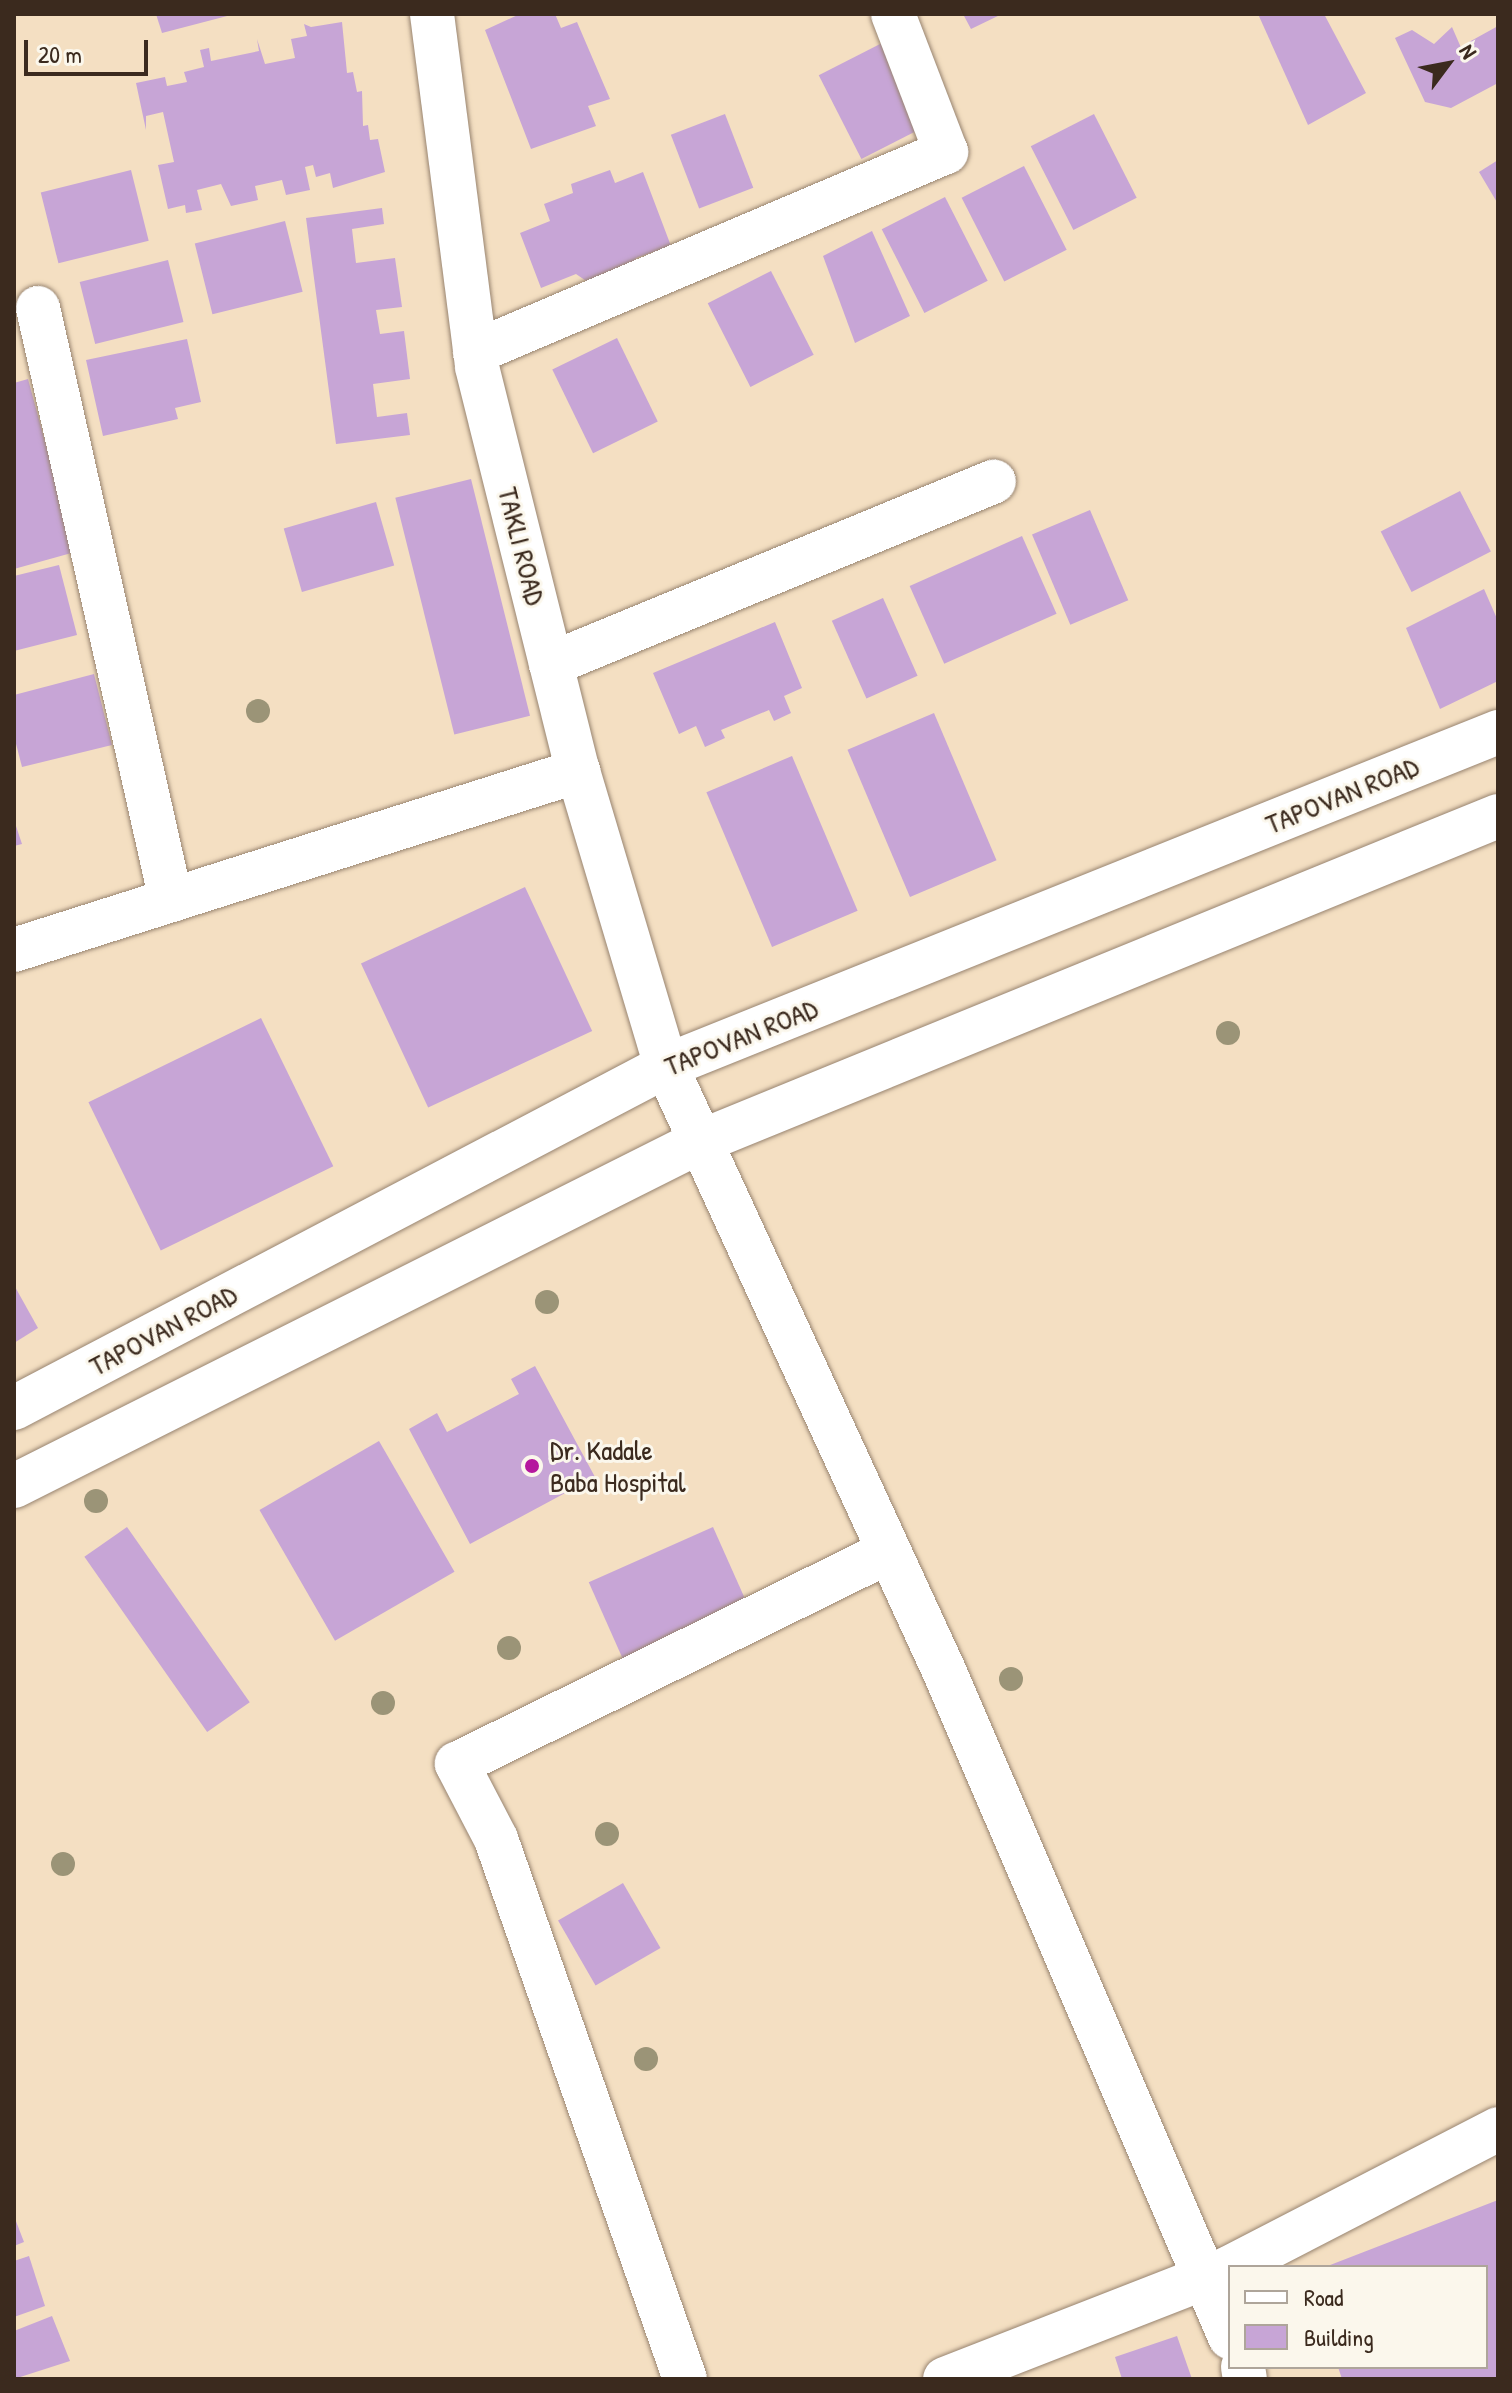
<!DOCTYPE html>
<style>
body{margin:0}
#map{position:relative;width:1512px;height:2393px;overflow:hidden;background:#f4dfc2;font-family:"Patrick Hand",sans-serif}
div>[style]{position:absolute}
.building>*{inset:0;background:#c7a5d6;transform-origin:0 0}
.roads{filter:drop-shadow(0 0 2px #988470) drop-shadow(0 0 2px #988470)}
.minor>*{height:44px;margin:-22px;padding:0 22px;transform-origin:22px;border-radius:22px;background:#fff}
.major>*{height:44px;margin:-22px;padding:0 22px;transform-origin:22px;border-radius:22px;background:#fff}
.trees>*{width:24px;height:24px;margin:-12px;border-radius:50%;background:#9b9477}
.dots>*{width:22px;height:22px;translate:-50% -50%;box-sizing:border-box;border:4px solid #fbf7ec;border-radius:50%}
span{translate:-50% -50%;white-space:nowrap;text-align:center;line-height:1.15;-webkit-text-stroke:6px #fbf7ec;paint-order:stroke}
.street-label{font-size:28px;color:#3b2a1e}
.poi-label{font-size:28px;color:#3b2a1e}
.left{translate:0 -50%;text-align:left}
.frame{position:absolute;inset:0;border:16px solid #3b2a1e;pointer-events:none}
.legend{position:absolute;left:1228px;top:2265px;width:260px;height:104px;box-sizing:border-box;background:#fbf7ec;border:2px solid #aea59a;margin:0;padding:10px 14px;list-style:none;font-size:24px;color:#3b2a1e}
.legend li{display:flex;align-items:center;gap:16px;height:40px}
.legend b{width:40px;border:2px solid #aea59a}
.north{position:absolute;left:1408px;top:24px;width:80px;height:80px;-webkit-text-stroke:6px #fbf7ec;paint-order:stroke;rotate:58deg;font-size:22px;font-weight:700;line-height:32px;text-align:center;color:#3b2a1e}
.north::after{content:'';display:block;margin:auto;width:28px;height:36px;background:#3b2a1e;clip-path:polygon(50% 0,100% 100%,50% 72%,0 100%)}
.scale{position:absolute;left:24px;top:40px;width:124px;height:36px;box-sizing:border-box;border:4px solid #3b2a1e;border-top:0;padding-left:10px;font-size:24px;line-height:28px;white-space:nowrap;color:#3b2a1e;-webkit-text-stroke:6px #fbf7ec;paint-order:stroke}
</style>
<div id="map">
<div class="building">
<i style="clip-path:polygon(156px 14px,231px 14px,231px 15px,162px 33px)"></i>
<i style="clip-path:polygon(520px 14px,555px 14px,561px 28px,577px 22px,610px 99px,588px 106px,596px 126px,531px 149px,485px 30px)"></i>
<i style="clip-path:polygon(963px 14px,1002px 14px,971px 29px)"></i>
<i style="clip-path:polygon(1258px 14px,1324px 14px,1366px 93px,1308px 125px)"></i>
<i style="clip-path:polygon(342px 22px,347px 73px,353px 72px,357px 92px,362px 91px,363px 126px,368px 125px,370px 140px,378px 139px,385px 172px,333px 188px,330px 173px,316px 177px,313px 165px,305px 167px,310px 190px,286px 195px,282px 180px,255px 186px,258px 200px,231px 206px,221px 184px,197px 190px,202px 210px,186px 213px,185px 205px,168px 209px,158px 165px,174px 162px,163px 112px,146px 116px,146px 130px,136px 83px,165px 77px,167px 86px,187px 82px,184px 72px,204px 67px,200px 50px,209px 48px,211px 61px,259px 51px,257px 39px,265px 64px,295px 58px,291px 39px,307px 36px,304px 24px,311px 27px)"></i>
<i style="clip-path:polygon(1498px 26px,1498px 83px,1451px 108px,1425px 102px,1395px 38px,1412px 30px,1434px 44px,1452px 27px,1466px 59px,1469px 42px)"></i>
<i style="left:882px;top:43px;width:94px;height:71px;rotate:63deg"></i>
<i style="left:725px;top:114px;width:79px;height:58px;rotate:69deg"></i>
<i style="left:1094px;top:114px;width:94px;height:71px;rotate:63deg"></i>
<i style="clip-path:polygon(1498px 160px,1498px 204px,1479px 172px)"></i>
<i style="left:1024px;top:166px;width:94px;height:70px;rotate:63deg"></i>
<i style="left:131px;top:170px;width:73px;height:93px;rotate:76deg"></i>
<i style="clip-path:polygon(610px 170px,615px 183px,643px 172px,671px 246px,636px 258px,632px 269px,595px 287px,576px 274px,541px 288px,520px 233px,550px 221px,544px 204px,573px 193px,571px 184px)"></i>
<i style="left:945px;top:197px;width:94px;height:71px;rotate:63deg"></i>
<i style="clip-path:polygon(382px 208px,384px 224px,352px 229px,356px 263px,395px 258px,402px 307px,376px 310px,380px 334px,404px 331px,410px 379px,373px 384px,377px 417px,407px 413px,410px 435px,336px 444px,306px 218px)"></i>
<i style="left:285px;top:221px;width:73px;height:93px;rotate:76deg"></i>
<i style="clip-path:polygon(872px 231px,910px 316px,855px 343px,823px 256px)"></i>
<i style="left:168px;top:260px;width:64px;height:91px;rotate:76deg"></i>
<i style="left:771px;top:271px;width:94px;height:71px;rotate:63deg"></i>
<i style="left:617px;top:338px;width:93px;height:72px;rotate:64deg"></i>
<i style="clip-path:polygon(187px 339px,201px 402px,175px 408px,178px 419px,103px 436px,86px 360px)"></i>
<i style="clip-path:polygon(28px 379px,75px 552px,14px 569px,14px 383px)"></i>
<i style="left:471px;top:479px;width:244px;height:78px;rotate:76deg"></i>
<i style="left:1460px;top:491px;width:68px;height:89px;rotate:63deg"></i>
<i style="left:376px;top:502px;width:66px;height:96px;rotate:74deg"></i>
<i style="left:1090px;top:510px;width:98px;height:63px;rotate:67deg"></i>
<i style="left:1022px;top:536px;width:85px;height:123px;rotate:66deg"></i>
<i style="clip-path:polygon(59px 565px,77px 635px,14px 651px,14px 576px)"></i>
<i style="clip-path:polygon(1484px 589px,1498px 621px,1498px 681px,1440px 709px,1406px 628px)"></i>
<i style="left:883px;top:598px;width:85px;height:56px;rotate:66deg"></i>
<i style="clip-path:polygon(775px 622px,802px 688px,784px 696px,791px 713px,774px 721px,769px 710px,721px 730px,725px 738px,705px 747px,696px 726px,679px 734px,653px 673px)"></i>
<i style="clip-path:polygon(94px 674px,112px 745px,22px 767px,14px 736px,14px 695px)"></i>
<i style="left:934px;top:713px;width:160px;height:94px;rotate:67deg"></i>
<i style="left:792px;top:756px;width:168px;height:93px;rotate:67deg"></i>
<i style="clip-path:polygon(14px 820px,22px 844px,14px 846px)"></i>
<i style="left:525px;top:887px;width:159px;height:181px;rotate:65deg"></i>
<i style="left:261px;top:1018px;width:165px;height:192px;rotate:64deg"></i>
<i style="clip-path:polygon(14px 1285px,38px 1328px,14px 1343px)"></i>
<i style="clip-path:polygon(535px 1366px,595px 1477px,470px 1544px,409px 1429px,437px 1413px,447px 1432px,519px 1394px,511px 1379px)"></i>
<i style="left:379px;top:1441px;width:151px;height:138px;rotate:60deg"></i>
<i style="left:127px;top:1527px;width:214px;height:52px;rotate:55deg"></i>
<i style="left:713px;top:1527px;width:86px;height:136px;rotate:66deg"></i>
<i style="left:623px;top:1883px;width:75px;height:75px;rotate:60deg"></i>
<i style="clip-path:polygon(1498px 2200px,1498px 2379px,1342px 2379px,1338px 2367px,1486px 2367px,1486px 2267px,1325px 2267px)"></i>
<i style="clip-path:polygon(14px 2216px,24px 2242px,14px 2246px)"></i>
<i style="clip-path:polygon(29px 2256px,45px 2306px,14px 2317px,14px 2261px)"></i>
<i style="clip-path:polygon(52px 2316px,70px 2361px,14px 2379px,14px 2331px)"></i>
<i style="clip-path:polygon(1177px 2336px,1192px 2379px,1122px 2379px,1115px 2357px)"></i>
</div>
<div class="roads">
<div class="minor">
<i style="left:432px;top:14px;width:356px;rotate:82.7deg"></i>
<i style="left:477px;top:367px;width:416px;rotate:76deg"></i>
<i style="left:578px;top:771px;width:308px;rotate:73.4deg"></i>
<i style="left:666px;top:1066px;width:668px;rotate:65.31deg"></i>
<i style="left:945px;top:1673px;width:723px;rotate:66.77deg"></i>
<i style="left:38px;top:308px;width:607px;rotate:77.34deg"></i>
<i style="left:475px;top:352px;width:512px;rotate:-23.01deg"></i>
<i style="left:946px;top:152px;width:148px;rotate:-111deg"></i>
<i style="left:551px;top:664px;width:479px;rotate:-22.4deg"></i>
<i style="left:14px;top:950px;width:592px;rotate:-17.61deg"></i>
<i style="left:1231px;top:2267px;width:301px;rotate:-27.3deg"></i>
<i style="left:1243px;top:2367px;width:12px;rotate:81deg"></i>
<i style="left:685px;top:2379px;width:572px;rotate:-109.29deg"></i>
<i style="left:496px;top:1839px;width:85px;rotate:-117.5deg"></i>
<i style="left:457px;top:1764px;width:478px;rotate:-26.2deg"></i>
<i style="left:945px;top:2379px;width:306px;rotate:-21.3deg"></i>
</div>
<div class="major">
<i style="left:14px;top:1408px;width:736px;rotate:-27.68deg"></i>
<i style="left:666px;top:1066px;width:897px;rotate:-21.87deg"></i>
<i style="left:14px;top:1486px;width:764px;rotate:-26.67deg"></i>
<i style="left:697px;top:1143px;width:865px;rotate:-22.21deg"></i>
</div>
</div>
<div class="trees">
<i style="left:258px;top:711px"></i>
<i style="left:1228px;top:1033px"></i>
<i style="left:547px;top:1302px"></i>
<i style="left:96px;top:1501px"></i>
<i style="left:509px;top:1648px"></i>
<i style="left:1011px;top:1679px"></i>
<i style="left:383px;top:1703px"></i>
<i style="left:607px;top:1834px"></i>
<i style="left:63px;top:1864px"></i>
<i style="left:646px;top:2059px"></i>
</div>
<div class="dots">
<i style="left:532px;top:1466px;background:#b5179e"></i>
</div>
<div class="street-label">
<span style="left:522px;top:546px;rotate:76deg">TAKLI ROAD</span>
<span style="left:1342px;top:795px;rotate:-22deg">TAPOVAN ROAD</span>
<span style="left:741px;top:1037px;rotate:-22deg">TAPOVAN ROAD</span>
<span style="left:163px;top:1330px;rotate:-28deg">TAPOVAN ROAD</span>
</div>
<div class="poi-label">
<span class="left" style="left:550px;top:1466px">Dr. Kadale<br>Baba Hospital</span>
</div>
<div class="frame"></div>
<ul class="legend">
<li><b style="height:10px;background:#fff"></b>Road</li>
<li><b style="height:22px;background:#c7a5d6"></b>Building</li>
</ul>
<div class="north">N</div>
<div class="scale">20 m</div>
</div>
